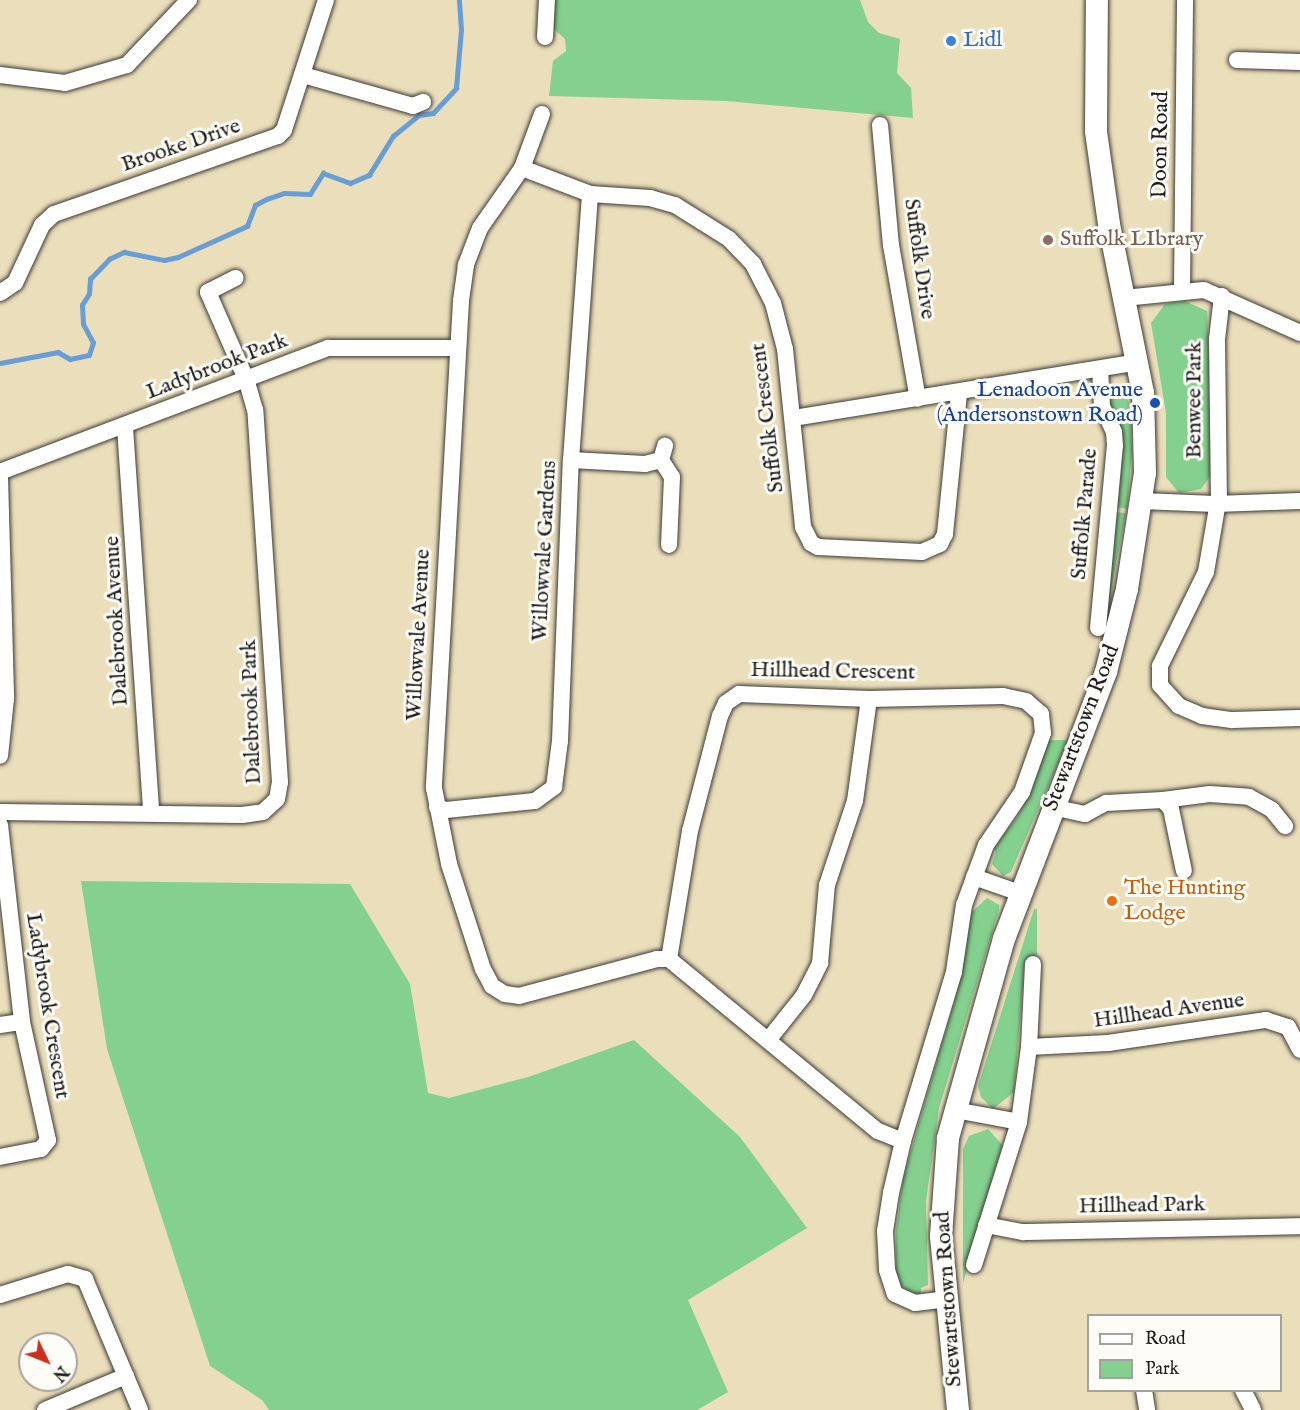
<!DOCTYPE html>
<style>
body{margin:0}
#map{position:relative;width:1300px;height:1410px;overflow:hidden;background:#ebdebb;font-family:"IM FELL English",serif}
div>[style]{position:absolute}
.green>*{inset:0;background:#84d08e}
.stream>*{height:4.5px;margin:-2.25px;padding:0 2.25px;transform-origin:2.25px;border-radius:2.25px;background:#689ed5}
.roads{filter:drop-shadow(0 0 2px #3b3934) drop-shadow(0 0 2px #3b3934)}
.minor>*{height:16px;margin:-8px;padding:0 8px;transform-origin:8px;border-radius:8px;background:#fff}
.secondary>*{height:22px;margin:-11px;padding:0 11px;transform-origin:11px;border-radius:11px;background:#fff}
.dots>*{width:16px;height:16px;translate:-50% -50%;box-sizing:border-box;border:3px solid #fdfcf7;border-radius:50%}
span{translate:-50% -50%;white-space:nowrap;text-align:center;line-height:1.15;-webkit-text-stroke:6px #fdfcf7;paint-order:stroke}
.shop-label{font-size:22px;color:#366cbe}
.left{translate:0 -50%;text-align:left}
.street-label{font-size:22px;color:#1c1c1c}
.education-label{font-size:22px;color:#785e54}
.transit-label{font-size:22px;color:#164399}
.right{translate:-100% -50%;text-align:right}
.food-label{font-size:22px;color:#c56008}
.legend{position:absolute;left:1087px;top:1314px;width:195px;height:78px;box-sizing:border-box;background:#fdfcf7;border:2px solid #a3a29f;margin:0;padding:8px 10px;list-style:none;font-size:18px;color:#1c1c1c}
.legend li{display:flex;align-items:center;gap:12px;height:30px}
.legend b{width:30px;border:2px solid #a3a29f}
.north{position:absolute;left:18px;top:1332px;width:60px;height:60px;box-sizing:border-box;background:#fdfcf7;border:2px solid #a3a29f;border-radius:50%;rotate:133deg;font-size:16px;font-weight:700;line-height:24px;text-align:center;color:#1c1c1c}
.north::after{content:'';display:block;margin:auto;width:21px;height:27px;background:#c8321e;clip-path:polygon(50% 0,100% 100%,50% 72%,0 100%)}
</style>
<div id="map">
<div class="green">
<i style="clip-path:polygon(555px 0,860px 0,868px 22px,879px 33px,900px 39px,897px 73px,911px 88px,913px 118px,727px 101px,549px 96px,553px 61px,566px 51px,565px 39px,554px 29px)"></i>
<i style="clip-path:polygon(1185px 301px,1207px 311px,1213px 462px,1211px 475px,1201px 489px,1179px 493px,1166px 477px,1166px 413px,1151px 323px,1165px 304px)"></i>
<i style="clip-path:polygon(1121px 383px,1130px 406px,1132px 452px,1127px 509px,1116px 507px,1108px 402px,1114px 384px)"></i>
<i style="clip-path:polygon(1115px 512px,1126px 513px,1103px 630px)"></i>
<i style="clip-path:polygon(1047px 740px,1068px 740px,1011px 872px,1003px 876px,992px 864px,996px 851px,993px 849px,1017px 817px,1031px 791px)"></i>
<i style="clip-path:polygon(81px 881px,350px 884px,410px 984px,428px 1093px,449px 1098px,528px 1077px,634px 1040px,740px 1137px,807px 1228px,688px 1300px,728px 1392px,697px 1410px,269px 1410px,262px 1400px,210px 1366px,107px 1049px)"></i>
<i style="clip-path:polygon(987px 898px,999px 905px,999px 910px,939px 1108px,926px 1201px,928px 1285px,921px 1288px,921px 1295px,911px 1295px,896px 1279px,896px 1231px,903px 1179px,956px 995px,971px 913px)"></i>
<i style="clip-path:polygon(1034px 909px,1037px 909px,1037px 960px,1025px 960px,1014px 1092px,993px 1109px,981px 1097px,978px 1086px)"></i>
<i style="clip-path:polygon(988px 1129px,1005px 1148px,963px 1283px,963px 1149px,969px 1136px)"></i>
</div>
<div class="stream">
<i style="left:0;top:363px;width:59px;rotate:-10.7deg"></i>
<i style="left:58px;top:352px;width:14px;rotate:30deg"></i>
<i style="left:70px;top:359px;width:19px;rotate:-12deg"></i>
<i style="left:89px;top:355px;width:13px;rotate:-72deg"></i>
<i style="left:93px;top:343px;width:21px;rotate:-118deg"></i>
<i style="left:83px;top:324px;width:19px;rotate:-93deg"></i>
<i style="left:82px;top:305px;width:13px;rotate:-58deg"></i>
<i style="left:89px;top:294px;width:15px;rotate:-86deg"></i>
<i style="left:90px;top:279px;width:28px;rotate:-46deg"></i>
<i style="left:109px;top:259px;width:17px;rotate:-25deg"></i>
<i style="left:124px;top:252px;width:41px;rotate:11.3deg"></i>
<i style="left:164px;top:260px;width:14px;rotate:-12deg"></i>
<i style="left:178px;top:257px;width:76px;rotate:-24.2deg"></i>
<i style="left:247px;top:226px;width:22px;rotate:-69deg"></i>
<i style="left:255px;top:205px;width:13px;rotate:-27deg"></i>
<i style="left:267px;top:199px;width:18px;rotate:-19deg"></i>
<i style="left:284px;top:193px;width:26px;rotate:2deg"></i>
<i style="left:310px;top:194px;width:25px;rotate:-58deg"></i>
<i style="left:323px;top:173px;width:29px;rotate:20deg"></i>
<i style="left:350px;top:183px;width:21px;rotate:-23deg"></i>
<i style="left:369px;top:175px;width:46px;rotate:-58.4deg"></i>
<i style="left:393px;top:136px;width:33px;rotate:-39deg"></i>
<i style="left:419px;top:115px;width:14px;rotate:-8deg"></i>
<i style="left:433px;top:113px;width:34px;rotate:-47deg"></i>
<i style="left:456px;top:88px;width:58px;rotate:-85.1deg"></i>
<i style="left:461px;top:30px;width:30px;rotate:-94deg"></i>
</div>
<div class="roads">
<div class="minor">
<i style="left:545px;top:37px;width:37px;rotate:-87deg"></i>
<i style="left:1237px;top:60px;width:63px;rotate:1.8deg"></i>
<i style="left:0;top:75px;width:65px;rotate:7deg"></i>
<i style="left:65px;top:83px;width:65px;rotate:-16.2deg"></i>
<i style="left:127px;top:65px;width:90px;rotate:-46.4deg"></i>
<i style="left:303px;top:75px;width:114px;rotate:15.7deg"></i>
<i style="left:413px;top:106px;width:11px;rotate:-22deg"></i>
<i style="left:542px;top:114px;width:58px;rotate:110.3deg"></i>
<i style="left:522px;top:168px;width:73px;rotate:125deg"></i>
<i style="left:480px;top:228px;width:40px;rotate:111deg"></i>
<i style="left:466px;top:265px;width:36px;rotate:98deg"></i>
<i style="left:461px;top:301px;width:488px;rotate:93.2deg"></i>
<i style="left:434px;top:788px;width:77px;rotate:78.8deg"></i>
<i style="left:449px;top:864px;width:110px;rotate:72.1deg"></i>
<i style="left:483px;top:969px;width:19px;rotate:62deg"></i>
<i style="left:492px;top:986px;width:15px;rotate:32deg"></i>
<i style="left:505px;top:994px;width:14px;rotate:8deg"></i>
<i style="left:519px;top:996px;width:143px;rotate:-15deg"></i>
<i style="left:657px;top:959px;width:12px"></i>
<i style="left:669px;top:959px;width:271px;rotate:39.5deg"></i>
<i style="left:878px;top:1131px;width:27px;rotate:22deg"></i>
<i style="left:880px;top:125px;width:121px;rotate:84.8deg"></i>
<i style="left:891px;top:245px;width:156px;rotate:80.1deg"></i>
<i style="left:522px;top:168px;width:73px;rotate:20.9deg"></i>
<i style="left:590px;top:194px;width:60px;rotate:3.8deg"></i>
<i style="left:650px;top:198px;width:26px;rotate:16deg"></i>
<i style="left:675px;top:205px;width:64px;rotate:32.2deg"></i>
<i style="left:729px;top:239px;width:35px;rotate:46deg"></i>
<i style="left:753px;top:264px;width:44px;rotate:62.9deg"></i>
<i style="left:773px;top:303px;width:48px;rotate:75.4deg"></i>
<i style="left:785px;top:349px;width:179px;rotate:84.2deg"></i>
<i style="left:803px;top:527px;width:18px;rotate:63deg"></i>
<i style="left:811px;top:543px;width:8px;rotate:30deg"></i>
<i style="left:818px;top:547px;width:104px;rotate:2.8deg"></i>
<i style="left:922px;top:552px;width:20px;rotate:-24deg"></i>
<i style="left:940px;top:544px;width:11px;rotate:-63deg"></i>
<i style="left:945px;top:534px;width:142px;rotate:-84.3deg"></i>
<i style="left:1182px;top:290px;width:290px;rotate:-89.4deg"></i>
<i style="left:0;top:293px;width:18px;rotate:-34deg"></i>
<i style="left:15px;top:283px;width:64px;rotate:-65deg"></i>
<i style="left:42px;top:225px;width:16px;rotate:-43deg"></i>
<i style="left:54px;top:214px;width:237px;rotate:-19.2deg"></i>
<i style="left:278px;top:136px;width:8px;rotate:-45deg"></i>
<i style="left:284px;top:130px;width:137px;rotate:-72.1deg"></i>
<i style="left:1222px;top:296px;width:43px;rotate:96.6deg"></i>
<i style="left:1217px;top:339px;width:157px;rotate:89.3deg"></i>
<i style="left:1219px;top:496px;width:77px;rotate:99.7deg"></i>
<i style="left:1206px;top:572px;width:105px;rotate:116.1deg"></i>
<i style="left:1160px;top:666px;width:19px;rotate:90deg"></i>
<i style="left:1160px;top:685px;width:28px;rotate:48deg"></i>
<i style="left:1179px;top:706px;width:25px;rotate:23deg"></i>
<i style="left:1202px;top:716px;width:30px;rotate:8deg"></i>
<i style="left:1232px;top:720px;width:68px;rotate:-1.7deg"></i>
<i style="left:1124px;top:298px;width:80px;rotate:-5.7deg"></i>
<i style="left:1204px;top:290px;width:105px;rotate:24.1deg"></i>
<i style="left:793px;top:418px;width:350px;rotate:-9.2deg"></i>
<i style="left:125px;top:427px;width:387px;rotate:86.1deg"></i>
<i style="left:571px;top:460px;width:74px;rotate:3.1deg"></i>
<i style="left:645px;top:464px;width:16px;rotate:-14deg"></i>
<i style="left:661px;top:460px;width:15px;rotate:-74deg"></i>
<i style="left:661px;top:460px;width:20px;rotate:57deg"></i>
<i style="left:672px;top:477px;width:68px;rotate:92.5deg"></i>
<i style="left:0;top:472px;width:351px;rotate:-20.7deg"></i>
<i style="left:328px;top:348px;width:130px"></i>
<i style="left:0;top:478px;width:221px;rotate:88.4deg"></i>
<i style="left:6px;top:699px;width:57px;rotate:96deg"></i>
<i style="left:1142px;top:501px;width:73px;rotate:2.4deg"></i>
<i style="left:1215px;top:504px;width:85px;rotate:-2deg"></i>
<i style="left:1098px;top:628px;width:183px;rotate:-84.7deg"></i>
<i style="left:1115px;top:446px;width:14px;rotate:-94deg"></i>
<i style="left:1114px;top:432px;width:29px;rotate:-115deg"></i>
<i style="left:1102px;top:406px;width:36px;rotate:-93deg"></i>
<i style="left:1163px;top:800px;width:47px;rotate:-7.3deg"></i>
<i style="left:1210px;top:794px;width:39px;rotate:4deg"></i>
<i style="left:1249px;top:797px;width:26px;rotate:29deg"></i>
<i style="left:1272px;top:810px;width:21px;rotate:51deg"></i>
<i style="left:437px;top:807px;width:9px;rotate:18deg"></i>
<i style="left:446px;top:810px;width:89px;rotate:-5.8deg"></i>
<i style="left:535px;top:801px;width:24px;rotate:-36deg"></i>
<i style="left:554px;top:787px;width:46px;rotate:-82.6deg"></i>
<i style="left:560px;top:741px;width:281px;rotate:-87.8deg"></i>
<i style="left:571px;top:460px;width:267px;rotate:-85.9deg"></i>
<i style="left:1052px;top:807px;width:34px;rotate:12deg"></i>
<i style="left:1085px;top:814px;width:24px;rotate:-28deg"></i>
<i style="left:1106px;top:803px;width:57px;rotate:-3deg"></i>
<i style="left:1163px;top:800px;width:12px;rotate:48deg"></i>
<i style="left:1171px;top:809px;width:63px;rotate:78.2deg"></i>
<i style="left:0;top:812px;width:242px;rotate:0.7deg"></i>
<i style="left:242px;top:815px;width:21px;rotate:-8deg"></i>
<i style="left:263px;top:812px;width:19px;rotate:-43deg"></i>
<i style="left:277px;top:799px;width:17px;rotate:-80deg"></i>
<i style="left:280px;top:782px;width:373px;rotate:-93.8deg"></i>
<i style="left:255px;top:410px;width:32px;rotate:-106deg"></i>
<i style="left:246px;top:379px;width:95px;rotate:-113.6deg"></i>
<i style="left:208px;top:292px;width:31px;rotate:-27deg"></i>
<i style="left:0;top:825px;width:198px;rotate:83.6deg"></i>
<i style="left:22px;top:1022px;width:121px;rotate:77.6deg"></i>
<i style="left:48px;top:1140px;width:11px;rotate:128deg"></i>
<i style="left:41px;top:1149px;width:42px;rotate:169deg"></i>
<i style="left:974px;top:877px;width:49px;rotate:19.2deg"></i>
<i style="left:669px;top:959px;width:130px;rotate:-80.7deg"></i>
<i style="left:690px;top:831px;width:119px;rotate:-75.4deg"></i>
<i style="left:720px;top:716px;width:14px;rotate:-65deg"></i>
<i style="left:726px;top:703px;width:16px;rotate:-35deg"></i>
<i style="left:739px;top:694px;width:130px;rotate:2.2deg"></i>
<i style="left:869px;top:699px;width:134px;rotate:-1.3deg"></i>
<i style="left:1003px;top:696px;width:24px;rotate:12deg"></i>
<i style="left:1026px;top:701px;width:20px;rotate:41deg"></i>
<i style="left:1041px;top:714px;width:19px;rotate:84deg"></i>
<i style="left:1043px;top:733px;width:63px;rotate:109.6deg"></i>
<i style="left:1022px;top:792px;width:64px;rotate:124.2deg"></i>
<i style="left:986px;top:845px;width:64px;rotate:110.1deg"></i>
<i style="left:964px;top:905px;width:68px;rotate:98.5deg"></i>
<i style="left:954px;top:972px;width:177px;rotate:106.8deg"></i>
<i style="left:903px;top:1141px;width:53px;rotate:103deg"></i>
<i style="left:891px;top:1193px;width:38px;rotate:99deg"></i>
<i style="left:885px;top:1231px;width:39px;rotate:87deg"></i>
<i style="left:887px;top:1270px;width:25px;rotate:72deg"></i>
<i style="left:895px;top:1294px;width:22px;rotate:24deg"></i>
<i style="left:915px;top:1303px;width:31px;rotate:-7deg"></i>
<i style="left:0;top:1025px;width:22px;rotate:-8deg"></i>
<i style="left:769px;top:1039px;width:56px;rotate:-51.5deg"></i>
<i style="left:804px;top:995px;width:36px;rotate:-63deg"></i>
<i style="left:820px;top:963px;width:78px;rotate:-84.9deg"></i>
<i style="left:827px;top:885px;width:89px;rotate:-71.6deg"></i>
<i style="left:855px;top:801px;width:103px;rotate:-82.2deg"></i>
<i style="left:1029px;top:1047px;width:79px;rotate:-2.9deg"></i>
<i style="left:1108px;top:1043px;width:160px;rotate:-8.3deg"></i>
<i style="left:1266px;top:1020px;width:23px;rotate:18deg"></i>
<i style="left:1288px;top:1027px;width:26px;rotate:62deg"></i>
<i style="left:955px;top:1110px;width:65px;rotate:10.6deg"></i>
<i style="left:986px;top:1225px;width:38px;rotate:11deg"></i>
<i style="left:1023px;top:1232px;width:277px;rotate:-1.2deg"></i>
<i style="left:974px;top:1265px;width:150px;rotate:-72.5deg"></i>
<i style="left:1019px;top:1122px;width:76px;rotate:-82.4deg"></i>
<i style="left:1029px;top:1047px;width:83px;rotate:-87.2deg"></i>
<i style="left:0;top:1295px;width:71px;rotate:-17.2deg"></i>
<i style="left:68px;top:1274px;width:18px;rotate:16deg"></i>
<i style="left:85px;top:1279px;width:142px;rotate:67.2deg"></i>
<i style="left:1144px;top:1390px;width:20px;rotate:81deg"></i>
<i style="left:1243px;top:1390px;width:22px;rotate:63deg"></i>
<i style="left:45px;top:1410px;width:88px;rotate:-22.8deg"></i>
</div>
<div class="secondary">
<i style="left:958px;top:1410px;width:175px;rotate:-95.6deg"></i>
<i style="left:941px;top:1236px;width:98px;rotate:-85.9deg"></i>
<i style="left:948px;top:1138px;width:207px;rotate:-74.3deg"></i>
<i style="left:1004px;top:939px;width:286px;rotate:-69.1deg"></i>
<i style="left:1106px;top:672px;width:86px;rotate:-75.8deg"></i>
<i style="left:1127px;top:589px;width:117px;rotate:-81.2deg"></i>
<i style="left:1145px;top:473px;width:80px;rotate:-91.4deg"></i>
<i style="left:1143px;top:393px;width:172px;rotate:-101.4deg"></i>
<i style="left:1109px;top:224px;width:94px;rotate:-98deg"></i>
<i style="left:1096px;top:131px;width:131px;rotate:-89.6deg"></i>
</div>
</div>
<div class="dots">
<i style="left:951px;top:41px;background:#3f7fe0"></i>
<i style="left:1048px;top:240px;background:#8d6e63"></i>
<i style="left:1155px;top:403px;background:#1a4fb4"></i>
<i style="left:1112px;top:901px;background:#e8710a"></i>
</div>
<div class="shop-label">
<span class="left" style="left:963px;top:41px">Lidl</span>
</div>
<div class="street-label">
<span style="left:1161px;top:145px;rotate:-89deg">Doon Road</span>
<span style="left:181px;top:146px;rotate:-19deg">Brooke Drive</span>
<span style="left:919px;top:259px;rotate:82deg">Suffolk Drive</span>
<span style="left:217px;top:367px;rotate:-21deg">Ladybrook Park</span>
<span style="left:1195px;top:400px;rotate:-90deg">Benwee Park</span>
<span style="left:768px;top:418px;rotate:-97deg">Suffolk Crescent</span>
<span style="left:1085px;top:514px;rotate:-85deg">Suffolk Parade</span>
<span style="left:545px;top:551px;rotate:-87deg">Willowvale Gardens</span>
<span style="left:117px;top:621px;rotate:-93deg">Dalebrook Avenue</span>
<span style="left:419px;top:635px;rotate:-87deg">Willowvale Avenue</span>
<span style="left:833px;top:672px;rotate:1deg">Hillhead Crescent</span>
<span style="left:252px;top:712px;rotate:-92deg">Dalebrook Park</span>
<span style="left:1082px;top:728px;rotate:-69deg">Stewartstown Road</span>
<span style="left:47px;top:1006px;rotate:81deg">Ladybrook Crescent</span>
<span style="left:1169px;top:1011px;rotate:-8deg">Hillhead Avenue</span>
<span style="left:1142px;top:1206px;rotate:-1deg">Hillhead Park</span>
<span style="left:949px;top:1299px;rotate:-94deg">Stewartstown Road</span>
</div>
<div class="education-label">
<span class="left" style="left:1060px;top:240px">Suffolk LIbrary</span>
</div>
<div class="transit-label">
<span class="right" style="left:1143px;top:403px">Lenadoon Avenue<br>(Andersonstown Road)</span>
</div>
<div class="food-label">
<span class="left" style="left:1124px;top:901px">The Hunting<br>Lodge</span>
</div>
<ul class="legend">
<li><b style="height:8px;background:#fff"></b>Road</li>
<li><b style="height:16px;background:#84d08e"></b>Park</li>
</ul>
<div class="north">N</div>
</div>
